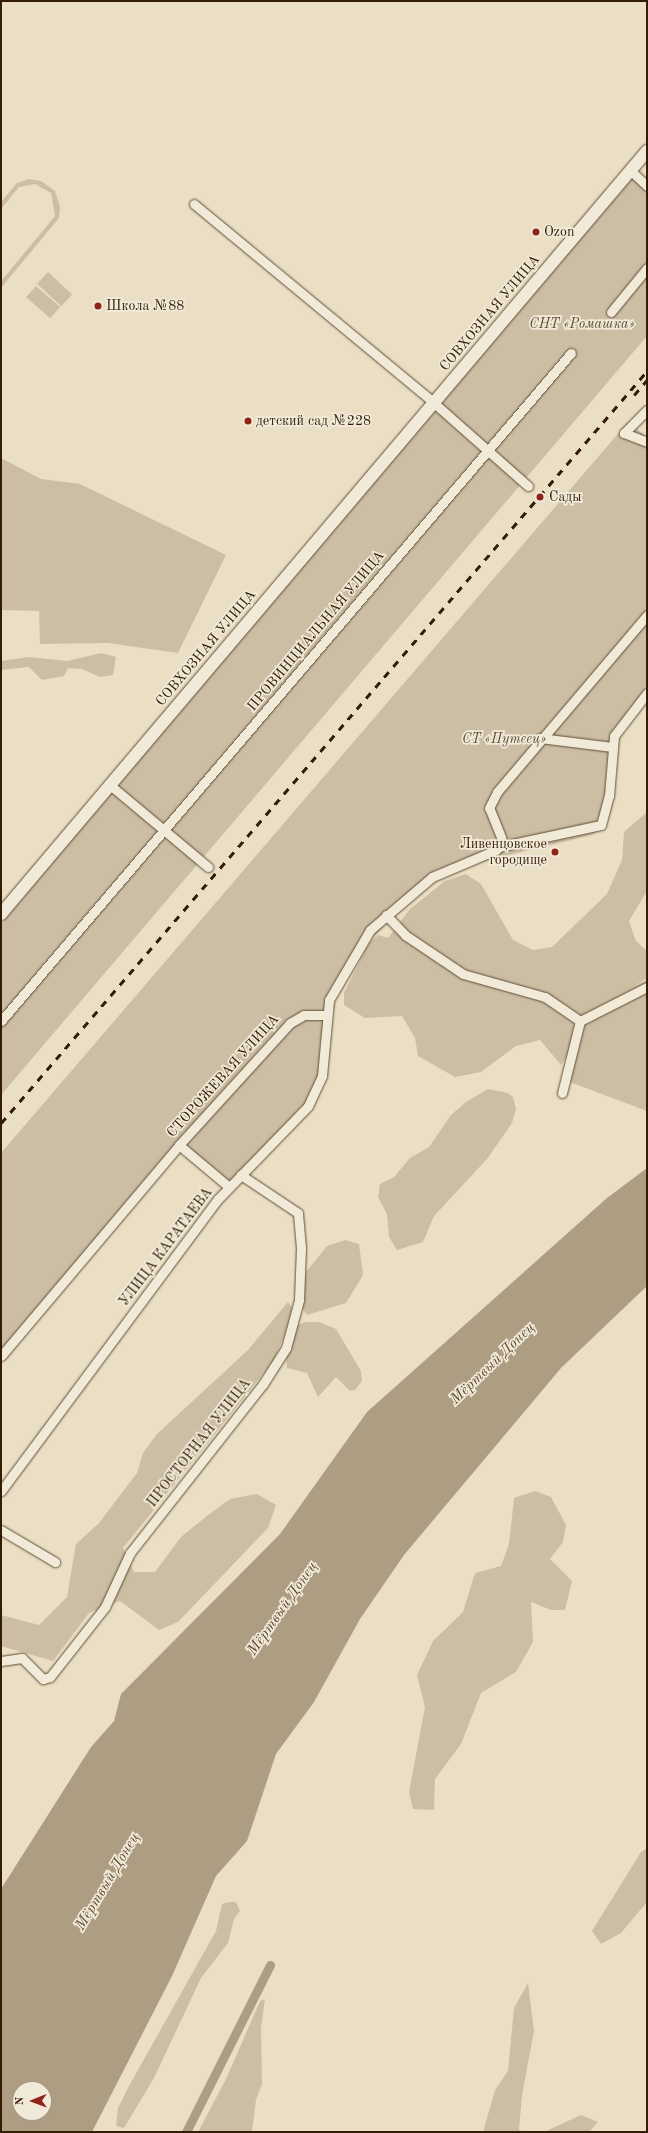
<!DOCTYPE html>
<meta charset="utf-8">
<style>
body{margin:0}
#map{position:relative;width:648px;height:2133px;overflow:hidden;background:#eadfc5;font-family:"Old Standard TT",serif}
div>[style]{position:absolute}
.green>*{inset:0;background:#cbbea4;transform-origin:0 0}
.water>*{inset:0;background:#ac9d83}
.canal>*{height:9px;margin:-4.5px;padding:0 4.5px;transform-origin:4.5px;border-radius:4.5px;background:#ac9d83}
.roads{filter:drop-shadow(0 0 1px #624d34) drop-shadow(0 0 1px #624d34)}
.street>*{height:9px;margin:-4.5px;padding:0 4.5px;transform-origin:4.5px;border-radius:4.5px;background:#f1ead9}
.secondary>*{height:12px;margin:-6px;padding:0 6px;transform-origin:6px;border-radius:6px;background:#f1ead9}
.rail>*{height:2.5px;margin-top:-1.25px;transform-origin:0;background:repeating-linear-gradient(90deg,#341c04 0 7px,transparent 0 14px)}
.dots>*{width:11px;height:11px;translate:-50% -50%;box-sizing:border-box;border:2px solid #f1ead9;border-radius:50%}
span{translate:-50% -50%;white-space:nowrap;text-align:center;line-height:1.15;-webkit-text-stroke:3.5px #f1ead9;paint-order:stroke}
.poi-label{font-size:14px;color:#341c04}
.left{translate:0 -50%;text-align:left}
.right{translate:-100% -50%;text-align:right}
.street-label{font-size:14px;color:#341c04}
.park-label{font-size:14px;color:#614d34;font-style:italic}
.water-label{font-size:15px;color:#5e4930;font-style:italic}
.frame{position:absolute;inset:0;border:2px solid #341c04;pointer-events:none}
.north{position:absolute;left:12px;top:2081px;width:40px;height:40px;box-sizing:border-box;background:#f1ead9;border:1px solid #a59884;border-radius:50%;rotate:269deg;font-size:11px;font-weight:700;line-height:16px;text-align:center;color:#341c04}
.north::after{content:'';display:block;margin:auto;width:14px;height:18px;background:#8f2418;clip-path:polygon(50% 0,100% 100%,50% 72%,0 100%)}
</style>
<div id="map">
<div class="green">
<i style="clip-path:polygon(634px 174px,647px 185px,647px 336px,1px 1095px,1px 924px)"></i>
<i style="clip-path:polygon(29px 179px,41px 181px,55px 191px,60px 207px,59px 218px,1px 288px,1px 281px,55px 216px,51px 193px,35px 184px,19px 187px,1px 209px,1px 202px,17px 183px)"></i>
<i style="left:48px;top:272px;width:33px;height:16px;rotate:43deg"></i>
<i style="left:36px;top:286px;width:32px;height:15px;rotate:41deg"></i>
<i style="clip-path:polygon(628px 422px,647px 437px,647px 695px,617px 731px,613px 804px,604px 827px,592px 835px,464px 866px,440px 878px,406px 904px,346px 965px,328px 1002px,319px 1091px,232px 1188px,178px 1145px,1px 1354px,1px 1153px)"></i>
<i style="clip-path:polygon(1px 458px,41px 479px,80px 484px,226px 555px,178px 653px,108px 643px,40px 644px,39px 611px,1px 610px)"></i>
<i style="clip-path:polygon(101px 653px,116px 657px,113px 675px,100px 677px,82px 669px,68px 668px,64px 676px,42px 680px,29px 667px,1px 670px,1px 661px,29px 657px,67px 661px)"></i>
<i style="clip-path:polygon(647px 812px,647px 891px,629px 921px,636px 941px,647px 951px,647px 978px,632px 988px,647px 980px,647px 1111px,567px 1081px,586px 1014px,574px 1023px,570px 1052px,561px 1065px,540px 1040px,516px 1046px,481px 1072px,455px 1077px,418px 1056px,415px 1038px,402px 1016px,365px 1018px,344px 1005px,344px 993px,369px 943px,378px 935px,388px 938px,410px 909px,445px 881px,466px 874px,481px 884px,513px 940px,533px 950px,552px 947px,607px 894px,622px 860px,624px 832px)"></i>
<i style="clip-path:polygon(488px 1089px,508px 1093px,513px 1097px,516px 1109px,512px 1123px,487px 1159px,434px 1216px,423px 1242px,397px 1250px,389px 1237px,387px 1214px,378px 1197px,380px 1184px,394px 1177px,410px 1158px,429px 1147px,451px 1115px,466px 1102px)"></i>
<i style="clip-path:polygon(345px 1240px,359px 1244px,363px 1275px,346px 1303px,307px 1315px,302px 1308px,302px 1288px,306px 1272px,327px 1246px)"></i>
<i style="clip-path:polygon(288px 1302px,295px 1311px,274px 1360px,123px 1548px,134px 1572px,155px 1572px,181px 1537px,208px 1515px,230px 1499px,257px 1494px,276px 1505px,268px 1528px,178px 1622px,159px 1630px,120px 1601px,89px 1613px,53px 1661px,1px 1646px,1px 1615px,39px 1625px,67px 1597px,76px 1544px,99px 1523px,137px 1473px,143px 1453px,157px 1434px,248px 1350px)"></i>
<i style="clip-path:polygon(305px 1322px,319px 1322px,336px 1329px,361px 1371px,362px 1381px,355px 1390px,350px 1391px,336px 1377px,318px 1397px,307px 1373px,287px 1368px,286px 1358px,296px 1326px)"></i>
<i style="clip-path:polygon(535px 1491px,551px 1497px,566px 1525px,563px 1542px,550px 1559px,572px 1581px,565px 1610px,551px 1610px,531px 1602px,533px 1642px,516px 1672px,481px 1693px,461px 1744px,435px 1779px,434px 1810px,413px 1809px,409px 1792px,425px 1707px,417px 1675px,433px 1641px,463px 1612px,475px 1573px,501px 1566px,509px 1544px,514px 1498px)"></i>
<i style="clip-path:polygon(647px 1848px,647px 1902px,621px 1933px,601px 1944px,592px 1931px,641px 1852px)"></i>
<i style="clip-path:polygon(229px 1902px,236px 1902px,240px 1911px,234px 1919px,228px 1943px,201px 1978px,154px 2078px,124px 2128px,116px 2126px,118px 2108px,129px 2086px,216px 1931px,222px 1904px)"></i>
<i style="clip-path:polygon(528px 1983px,534px 2031px,522px 2095px,519px 2130px,525px 2132px,483px 2132px,495px 2090px,508px 2071px,514px 2008px)"></i>
<i style="clip-path:polygon(265px 1999px,261px 2028px,262px 2084px,256px 2100px,252px 2132px,198px 2132px,226px 2079px,260px 2001px)"></i>
<i style="clip-path:polygon(581px 2115px,598px 2122px,589px 2132px,544px 2132px)"></i>
</div>
<div class="water">
<i style="clip-path:polygon(evenodd,647px 1168px,647px 1286px,561px 1368px,404px 1555px,360px 1619px,314px 1702px,276px 1754px,247px 1841px,216px 1876px,172px 1976px,92px 2132px,1px 2132px,1px 1889px,91px 1747px,114px 1721px,121px 1694px,280px 1534px,367px 1412px,607px 1198px,647px 1168px,20px 2089px,44px 2089px,44px 2113px,20px 2113px,20px 2089px)"></i>
</div>
<div class="canal">
<i style="left:186px;top:2132px;width:187px;rotate:-63.3deg"></i>
</div>
<div class="roads">
<div class="street">
<i style="left:631px;top:171px;width:22px;rotate:43deg"></i>
<i style="left:194px;top:204px;width:310px;rotate:39.6deg"></i>
<i style="left:433px;top:402px;width:127px;rotate:41.5deg"></i>
<i style="left:611px;top:312px;width:57px;rotate:-50.7deg"></i>
<i style="left:647px;top:410px;width:33px;rotate:135deg"></i>
<i style="left:624px;top:433px;width:25px;rotate:21deg"></i>
<i style="left:540px;top:738px;width:73px;rotate:7.1deg"></i>
<i style="left:110px;top:785px;width:128px;rotate:39.9deg"></i>
<i style="left:498px;top:847px;width:105px;rotate:-12.1deg"></i>
<i style="left:601px;top:825px;width:30px;rotate:-75deg"></i>
<i style="left:609px;top:796px;width:60px;rotate:-85.2deg"></i>
<i style="left:614px;top:736px;width:54px;rotate:-52.5deg"></i>
<i style="left:386px;top:915px;width:28px;rotate:46deg"></i>
<i style="left:405px;top:935px;width:70px;rotate:33.9deg"></i>
<i style="left:463px;top:974px;width:85px;rotate:15.7deg"></i>
<i style="left:545px;top:997px;width:42px;rotate:34.4deg"></i>
<i style="left:580px;top:1021px;width:75px;rotate:-26.9deg"></i>
<i style="left:1px;top:1021px;width:878px;rotate:-49.53deg"></i>
<i style="left:562px;top:1093px;width:74px;rotate:-76deg"></i>
<i style="left:179px;top:1145px;width:65px;rotate:40deg"></i>
<i style="left:1px;top:1356px;width:276px;rotate:-49.8deg"></i>
<i style="left:179px;top:1145px;width:165px;rotate:-47.7deg"></i>
<i style="left:290px;top:1023px;width:16px;rotate:-30deg"></i>
<i style="left:304px;top:1015px;width:22px"></i>
<i style="left:1px;top:1491px;width:364px;rotate:-53.4deg"></i>
<i style="left:218px;top:1199px;width:129px;rotate:-45.9deg"></i>
<i style="left:308px;top:1106px;width:33px;rotate:-65deg"></i>
<i style="left:322px;top:1076px;width:76px;rotate:-84.7deg"></i>
<i style="left:329px;top:1000px;width:81px;rotate:-59.6deg"></i>
<i style="left:370px;top:930px;width:82px;rotate:-40.5deg"></i>
<i style="left:432px;top:877px;width:69px;rotate:-22.9deg"></i>
<i style="left:496px;top:850px;width:10px;rotate:-53deg"></i>
<i style="left:502px;top:842px;width:5px;rotate:-101deg"></i>
<i style="left:501px;top:837px;width:31px;rotate:-112deg"></i>
<i style="left:489px;top:808px;width:18px;rotate:-63deg"></i>
<i style="left:497px;top:792px;width:232px;rotate:-49.7deg"></i>
<i style="left:1px;top:1530px;width:63px;rotate:30.7deg"></i>
<i style="left:1px;top:1661px;width:21px;rotate:-8deg"></i>
<i style="left:22px;top:1658px;width:30px;rotate:45deg"></i>
<i style="left:43px;top:1679px;width:7px;rotate:-16deg"></i>
<i style="left:50px;top:1677px;width:89px;rotate:-51.8deg"></i>
<i style="left:105px;top:1607px;width:60px;rotate:-65.2deg"></i>
<i style="left:130px;top:1553px;width:215px;rotate:-51.8deg"></i>
<i style="left:263px;top:1384px;width:43px;rotate:-57.4deg"></i>
<i style="left:286px;top:1348px;width:50px;rotate:-74.8deg"></i>
<i style="left:299px;top:1300px;width:52px;rotate:-87.8deg"></i>
<i style="left:301px;top:1248px;width:35px;rotate:-95deg"></i>
<i style="left:298px;top:1213px;width:69px;rotate:-146.3deg"></i>
</div>
<div class="secondary">
<i style="left:1px;top:914px;width:1000px;rotate:-49.75deg"></i>
</div>
</div>
<div class="rail">
<i style="left:634px;top:395px;width:20px;rotate:-49deg"></i>
<i style="left:1px;top:1123px;width:991px;rotate:-49.34deg"></i>
</div>
<div class="dots">
<i style="left:536px;top:232px;background:#8f2418"></i>
<i style="left:98px;top:306px;background:#8f2418"></i>
<i style="left:248px;top:421px;background:#8f2418"></i>
<i style="left:540px;top:497px;background:#8f2418"></i>
<i style="left:555px;top:852px;background:#8f2418"></i>
</div>
<div class="poi-label">
<span class="left" style="left:544px;top:232px">Ozon</span>
<span class="left" style="left:106px;top:306px">Школа №88</span>
<span class="left" style="left:256px;top:421px">детский сад №228</span>
<span class="left" style="left:549px;top:497px">Сады</span>
<span class="right" style="left:547px;top:852px">Ливенцовское<br>городище</span>
</div>
<div class="street-label">
<span style="left:490px;top:313px;rotate:-50deg">СОВХОЗНАЯ УЛИЦА</span>
<span style="left:316px;top:631px;rotate:-50deg">ПРОВИНЦИАЛЬНАЯ УЛИЦА</span>
<span style="left:206px;top:648px;rotate:-50deg">СОВХОЗНАЯ УЛИЦА</span>
<span style="left:223px;top:1076px;rotate:-48deg">СТОРОЖЕВАЯ УЛИЦА</span>
<span style="left:166px;top:1247px;rotate:-53deg">УЛИЦА КАРАТАЕВА</span>
<span style="left:199px;top:1443px;rotate:-52deg">ПРОСТОРНАЯ УЛИЦА</span>
</div>
<div class="park-label">
<span style="left:582px;top:324px">СНТ «Ромашка»</span>
<span style="left:504px;top:739px">СТ «Путеец»</span>
</div>
<div class="water-label">
<span style="left:493px;top:1364px;rotate:-44deg">Мёртвый Донец</span>
<span style="left:283px;top:1609px;rotate:-55deg">Мёртвый Донец</span>
<span style="left:108px;top:1882px;rotate:-59deg">Мёртвый Донец</span>
</div>
<div class="frame"></div>
<div class="north">N</div>
</div>
